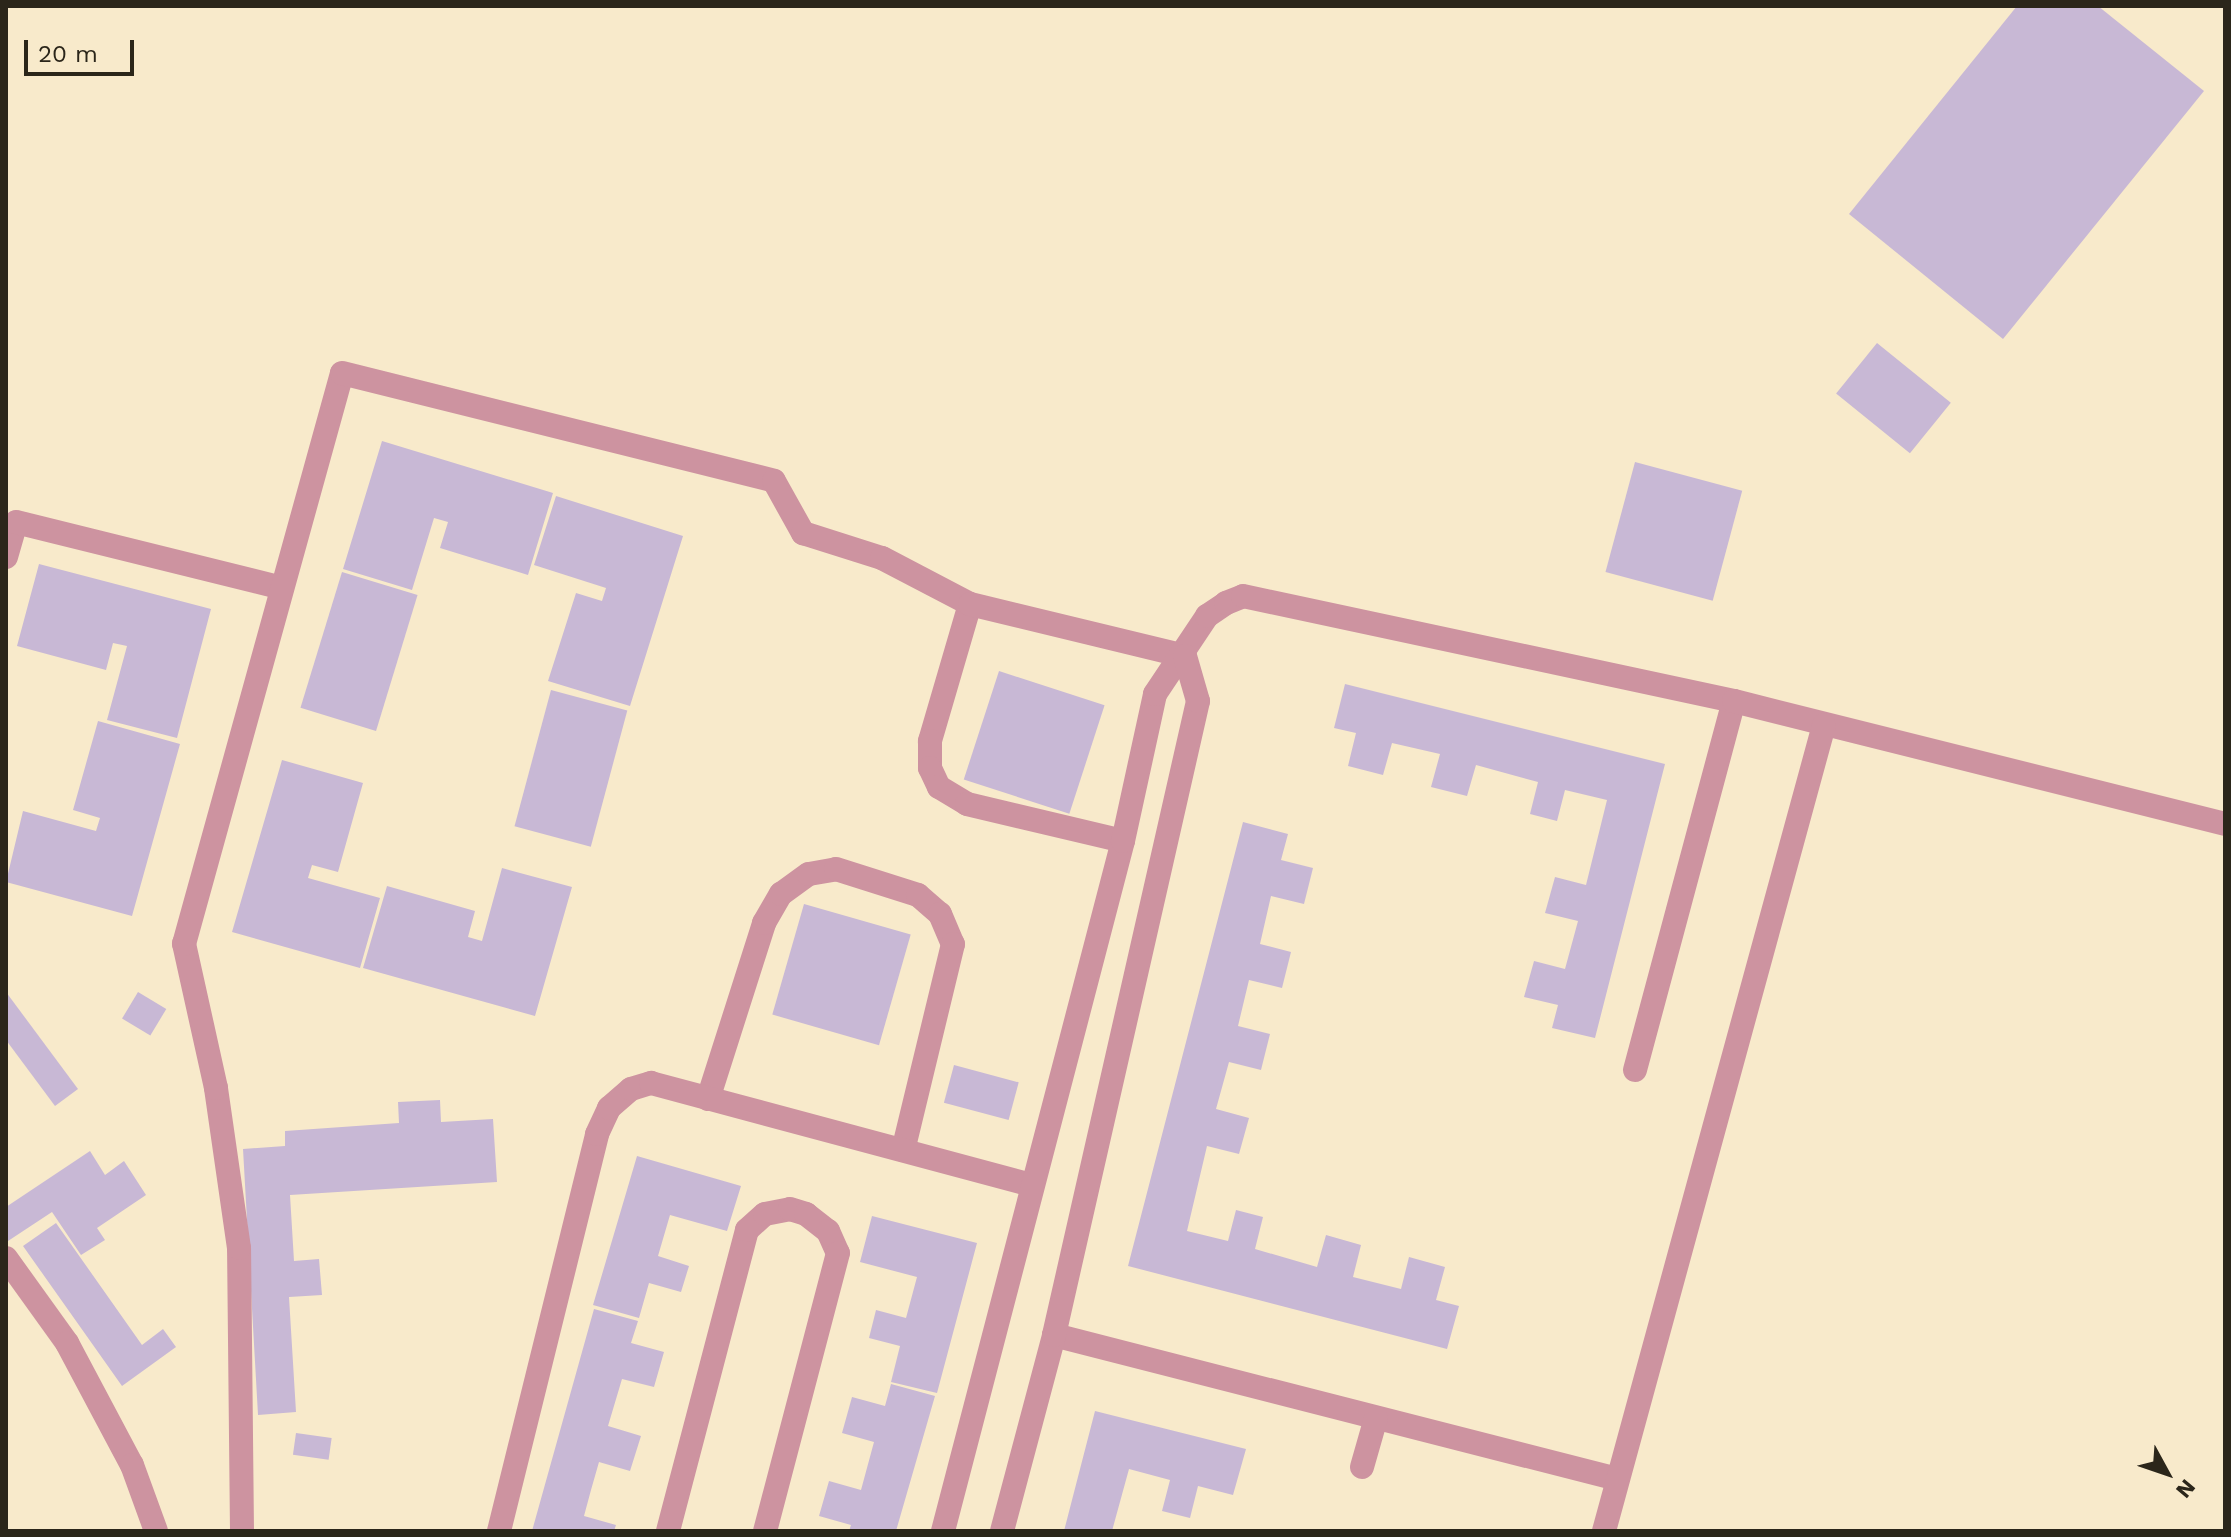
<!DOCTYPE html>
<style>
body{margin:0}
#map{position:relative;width:2231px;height:1537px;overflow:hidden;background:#f8eacb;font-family:"Work Sans",sans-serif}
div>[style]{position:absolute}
.building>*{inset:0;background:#c8b8d5;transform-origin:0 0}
.minor>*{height:24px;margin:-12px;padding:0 12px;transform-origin:12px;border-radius:12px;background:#cd93a0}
span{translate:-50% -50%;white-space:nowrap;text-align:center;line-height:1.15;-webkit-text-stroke:6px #f8eacb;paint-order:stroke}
.frame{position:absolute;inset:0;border:8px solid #2b261a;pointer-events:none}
.north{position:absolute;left:2127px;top:1433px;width:80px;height:80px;-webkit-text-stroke:6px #f8eacb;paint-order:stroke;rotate:130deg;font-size:22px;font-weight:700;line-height:32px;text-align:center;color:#2b261a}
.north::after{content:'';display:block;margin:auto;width:28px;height:36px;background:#2b261a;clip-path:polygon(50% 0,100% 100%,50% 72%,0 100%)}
.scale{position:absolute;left:24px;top:40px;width:110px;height:36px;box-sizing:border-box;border:4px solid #2b261a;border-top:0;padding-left:10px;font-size:24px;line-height:28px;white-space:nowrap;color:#2b261a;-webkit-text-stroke:6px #f8eacb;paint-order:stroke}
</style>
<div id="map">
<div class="building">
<i style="clip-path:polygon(2017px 6px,2098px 6px,2204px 91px,2003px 339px,1849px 214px)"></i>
<i style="left:1877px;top:343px;width:95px;height:65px;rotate:39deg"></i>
<i style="clip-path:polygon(382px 441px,553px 493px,528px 575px,440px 548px,448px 522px,434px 518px,412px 590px,343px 569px)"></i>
<i style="left:1635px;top:462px;width:111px;height:114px;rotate:15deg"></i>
<i style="clip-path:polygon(556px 496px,683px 536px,630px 706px,548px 681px,576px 593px,602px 601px,606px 588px,534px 565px)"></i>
<i style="clip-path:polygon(39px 564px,211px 609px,177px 738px,107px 720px,127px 646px,113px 643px,106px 670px,17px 646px)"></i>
<i style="left:342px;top:572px;width:79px;height:142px;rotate:17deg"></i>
<i style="left:999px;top:671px;width:111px;height:114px;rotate:18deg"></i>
<i style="clip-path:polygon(1345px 684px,1665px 764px,1595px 1038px,1552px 1028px,1558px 1005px,1524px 997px,1534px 961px,1565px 969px,1578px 921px,1545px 913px,1555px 877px,1586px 885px,1607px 800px,1565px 790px,1557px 821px,1530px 814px,1538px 782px,1476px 765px,1467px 796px,1431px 787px,1440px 754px,1392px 743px,1383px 775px,1348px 766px,1356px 733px,1334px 728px)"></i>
<i style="left:551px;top:690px;width:79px;height:141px;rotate:15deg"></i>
<i style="clip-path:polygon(98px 721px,180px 744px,132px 916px,6px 882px,23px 811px,96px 831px,100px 818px,73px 810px)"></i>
<i style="clip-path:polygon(282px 760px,363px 783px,338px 872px,312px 865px,308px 878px,380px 898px,360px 968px,232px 932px)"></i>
<i style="clip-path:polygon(1243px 822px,1288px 834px,1281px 860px,1313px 868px,1304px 904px,1271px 896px,1260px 944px,1291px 952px,1282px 988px,1249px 980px,1238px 1026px,1270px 1034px,1261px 1070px,1229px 1062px,1216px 1109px,1249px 1118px,1239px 1154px,1207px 1146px,1187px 1231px,1228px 1241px,1236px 1210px,1263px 1217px,1255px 1249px,1317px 1267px,1326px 1235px,1361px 1245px,1353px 1277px,1401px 1289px,1409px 1257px,1445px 1267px,1436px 1300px,1459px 1306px,1447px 1349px,1128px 1266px)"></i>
<i style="clip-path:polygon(502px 868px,572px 887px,535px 1016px,363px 968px,387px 886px,475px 911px,468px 937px,482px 941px)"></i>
<i style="left:804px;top:904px;width:111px;height:115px;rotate:16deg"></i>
<i style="clip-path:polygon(6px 992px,78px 1089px,55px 1106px,6px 1040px)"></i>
<i style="left:138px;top:992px;width:33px;height:31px;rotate:31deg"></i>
<i style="left:954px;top:1065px;width:67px;height:39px;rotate:15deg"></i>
<i style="clip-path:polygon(440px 1100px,441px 1122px,493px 1119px,497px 1182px,290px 1195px,294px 1261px,319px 1259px,322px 1295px,289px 1297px,296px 1412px,258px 1415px,243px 1149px,285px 1146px,285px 1131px,399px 1123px,398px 1102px)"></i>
<i style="clip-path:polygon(90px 1151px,105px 1175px,124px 1161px,146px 1195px,97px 1228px,105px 1240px,81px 1255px,52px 1212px,8px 1241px,6px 1207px)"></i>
<i style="clip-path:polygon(637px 1156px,741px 1186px,727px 1231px,670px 1215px,658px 1256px,689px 1266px,681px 1292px,649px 1283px,639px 1318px,593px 1305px)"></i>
<i style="clip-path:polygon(872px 1216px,977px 1243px,937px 1393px,891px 1382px,900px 1346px,869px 1338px,876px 1310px,906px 1318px,917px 1277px,860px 1262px)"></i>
<i style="clip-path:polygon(56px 1223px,142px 1345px,163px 1329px,176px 1347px,122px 1386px,23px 1246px)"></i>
<i style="clip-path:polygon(594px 1309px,638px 1321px,631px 1343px,664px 1352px,654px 1387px,622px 1379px,608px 1426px,641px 1436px,630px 1471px,599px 1462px,591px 1490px,584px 1516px,616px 1525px,614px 1531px,532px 1531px)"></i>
<i style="clip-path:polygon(891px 1384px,935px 1396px,896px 1531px,849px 1531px,851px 1525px,819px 1516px,829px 1481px,861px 1490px,874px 1442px,842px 1433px,852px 1397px,885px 1406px)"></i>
<i style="clip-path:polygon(1095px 1411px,1246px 1449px,1233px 1495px,1198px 1486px,1190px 1518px,1162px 1511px,1170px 1480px,1129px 1469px,1112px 1531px,1064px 1531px)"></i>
<i style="left:296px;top:1433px;width:36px;height:22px;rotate:8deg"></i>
</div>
<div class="minor">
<i style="left:6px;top:557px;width:36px;rotate:-74deg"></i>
<i style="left:16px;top:522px;width:274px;rotate:13.9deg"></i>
<i style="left:970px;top:604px;width:143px;rotate:106.3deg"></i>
<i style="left:930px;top:741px;width:27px;rotate:90deg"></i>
<i style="left:930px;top:768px;width:21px;rotate:65deg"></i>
<i style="left:939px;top:787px;width:33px;rotate:31deg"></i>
<i style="left:967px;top:804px;width:160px;rotate:13.3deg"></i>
<i style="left:1635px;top:1070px;width:382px;rotate:-75deg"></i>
<i style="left:708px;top:1099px;width:185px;rotate:-72.3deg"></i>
<i style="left:764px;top:923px;width:34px;rotate:-60deg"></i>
<i style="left:781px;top:894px;width:34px;rotate:-36deg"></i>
<i style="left:809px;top:874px;width:27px;rotate:-10deg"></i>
<i style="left:836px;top:869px;width:86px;rotate:17.6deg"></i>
<i style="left:918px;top:895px;width:29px;rotate:41deg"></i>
<i style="left:940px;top:914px;width:33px;rotate:67deg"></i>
<i style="left:953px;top:944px;width:212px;rotate:103.6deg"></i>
<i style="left:6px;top:1258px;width:105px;rotate:54.3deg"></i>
<i style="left:67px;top:1343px;width:138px;rotate:62deg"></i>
<i style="left:132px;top:1465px;width:70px;rotate:70deg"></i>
<i style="left:1054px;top:1335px;width:581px;rotate:14.35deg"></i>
<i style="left:1362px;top:1467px;width:51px;rotate:-74.1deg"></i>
<i style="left:242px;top:1531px;width:283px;rotate:-90.6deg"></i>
<i style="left:239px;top:1248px;width:162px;rotate:-98.2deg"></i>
<i style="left:216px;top:1088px;width:148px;rotate:-102.5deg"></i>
<i style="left:184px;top:944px;width:592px;rotate:-74.53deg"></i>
<i style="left:342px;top:373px;width:445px;rotate:14deg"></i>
<i style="left:774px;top:481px;width:60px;rotate:60.9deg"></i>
<i style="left:803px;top:533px;width:83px;rotate:17.6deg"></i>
<i style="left:882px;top:558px;width:99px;rotate:27.6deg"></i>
<i style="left:970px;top:604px;width:221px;rotate:13.6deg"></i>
<i style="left:499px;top:1531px;width:409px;rotate:-76.1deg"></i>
<i style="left:597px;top:1134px;width:29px;rotate:-65deg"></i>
<i style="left:609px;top:1108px;width:29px;rotate:-41deg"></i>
<i style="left:631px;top:1089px;width:21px;rotate:-17deg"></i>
<i style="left:651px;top:1083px;width:395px;rotate:15deg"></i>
<i style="left:668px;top:1531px;width:311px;rotate:-75.3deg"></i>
<i style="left:747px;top:1230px;width:24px;rotate:-42deg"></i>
<i style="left:765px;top:1214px;width:25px;rotate:-11deg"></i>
<i style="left:790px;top:1209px;width:17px;rotate:17deg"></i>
<i style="left:806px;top:1214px;width:28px;rotate:38deg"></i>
<i style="left:828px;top:1231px;width:24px;rotate:66deg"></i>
<i style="left:838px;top:1253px;width:287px;rotate:104.7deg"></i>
<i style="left:943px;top:1531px;width:713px;rotate:-75.38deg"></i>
<i style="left:1123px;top:841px;width:150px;rotate:-77.7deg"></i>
<i style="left:1155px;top:694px;width:94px;rotate:-56.3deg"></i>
<i style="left:1207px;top:616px;width:23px;rotate:-34deg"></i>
<i style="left:1226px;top:603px;width:18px;rotate:-22deg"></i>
<i style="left:1243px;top:596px;width:502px;rotate:12.07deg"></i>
<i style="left:1734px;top:701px;width:506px;rotate:14.06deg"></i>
<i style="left:1002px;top:1531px;width:203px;rotate:-75.1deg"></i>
<i style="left:1054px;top:1335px;width:650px;rotate:-77.2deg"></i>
<i style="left:1198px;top:701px;width:47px;rotate:-106.1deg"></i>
<i style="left:1604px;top:1531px;width:835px;rotate:-74.73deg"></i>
</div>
<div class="frame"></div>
<div class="north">N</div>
<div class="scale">20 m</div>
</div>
